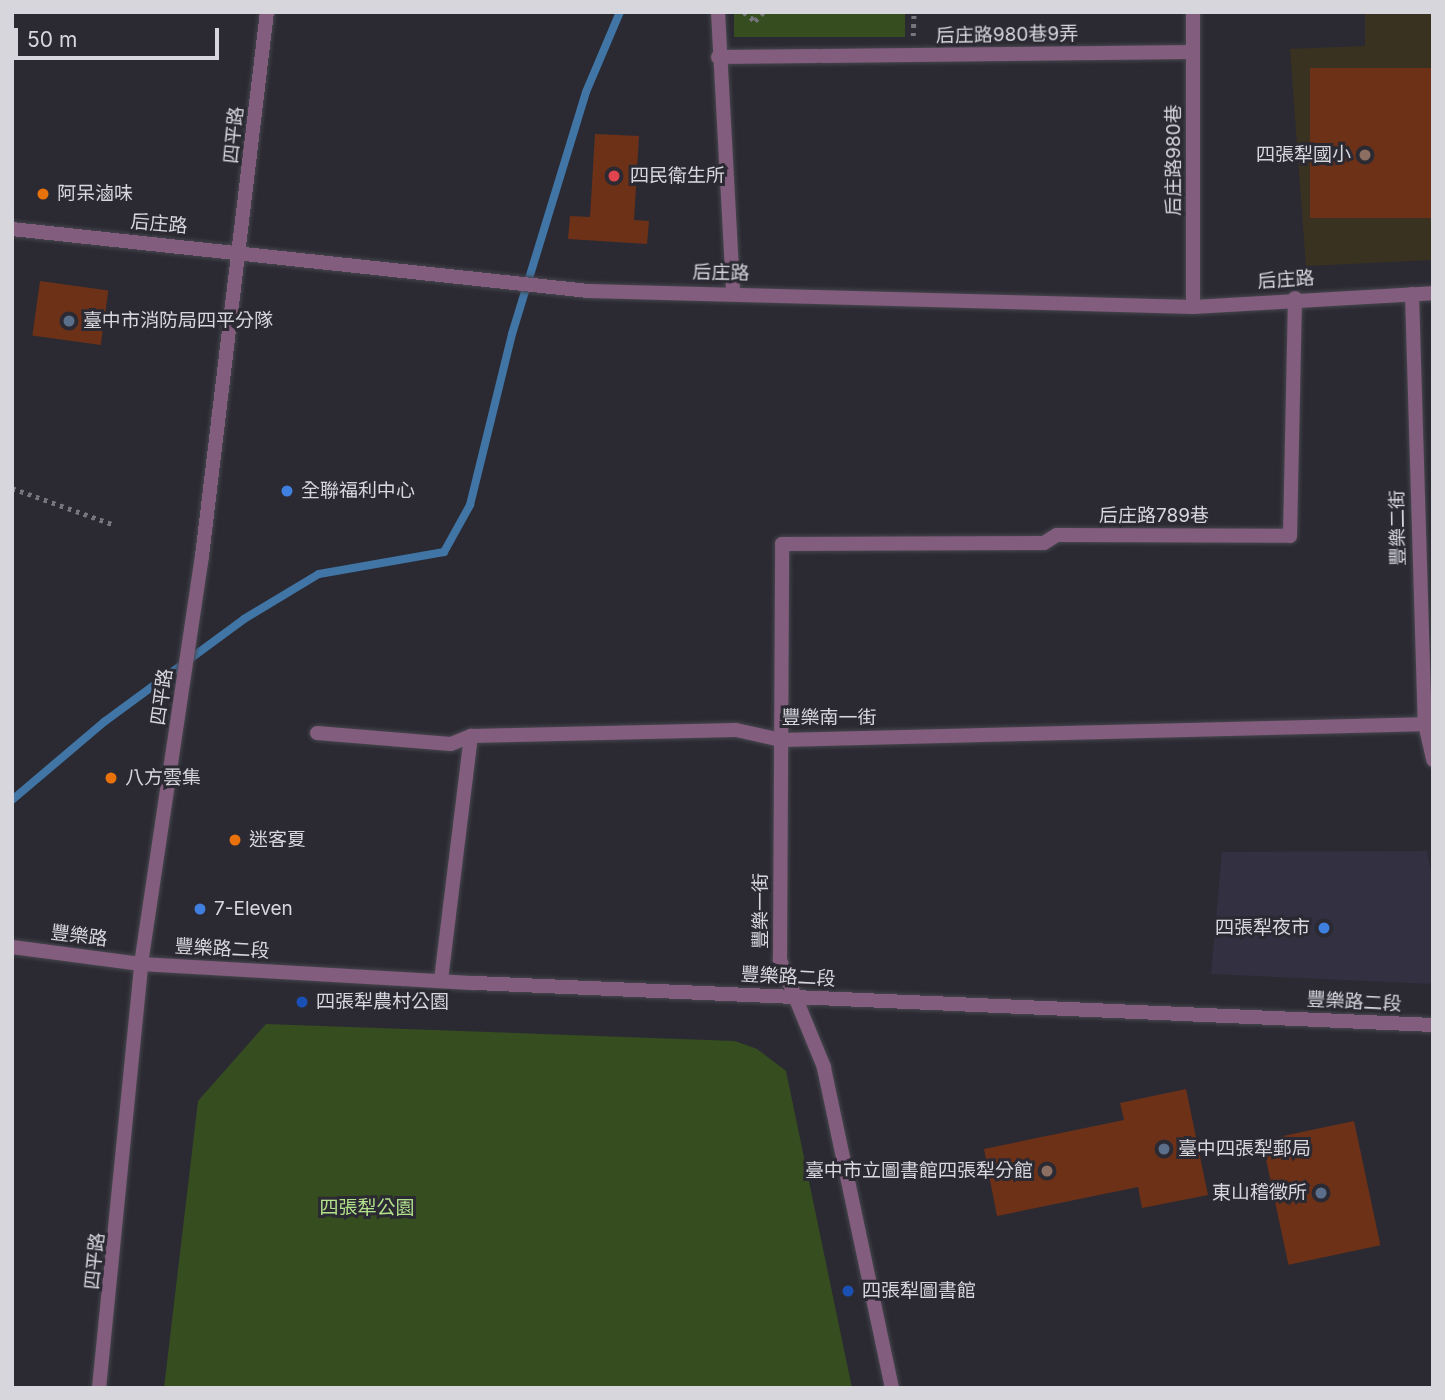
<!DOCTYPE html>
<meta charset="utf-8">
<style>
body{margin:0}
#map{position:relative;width:1445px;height:1400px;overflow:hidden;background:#2b2a33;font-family:Inter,"Noto Sans TC",sans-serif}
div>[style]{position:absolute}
.commercial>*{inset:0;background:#333041}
.education>*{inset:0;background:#3a3221}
.green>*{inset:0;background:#364d20;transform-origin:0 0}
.stream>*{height:8px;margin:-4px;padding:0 4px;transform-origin:4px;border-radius:4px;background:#4075a5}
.building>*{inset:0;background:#6d3118;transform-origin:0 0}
.path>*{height:4.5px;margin-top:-2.25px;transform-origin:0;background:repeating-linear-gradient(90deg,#76757d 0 3.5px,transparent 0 8.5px)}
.roads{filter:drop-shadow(0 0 2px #46464e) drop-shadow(0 0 2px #46464e)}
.service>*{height:14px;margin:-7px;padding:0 7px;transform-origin:7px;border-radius:7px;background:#835d7d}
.minor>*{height:14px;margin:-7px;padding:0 7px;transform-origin:7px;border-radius:7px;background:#835d7d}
.tertiary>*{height:14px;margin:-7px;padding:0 7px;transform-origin:7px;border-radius:7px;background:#835d7d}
.dots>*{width:19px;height:19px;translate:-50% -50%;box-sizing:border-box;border:4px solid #2b2a33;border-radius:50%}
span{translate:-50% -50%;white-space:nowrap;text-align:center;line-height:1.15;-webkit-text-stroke:6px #2b2a33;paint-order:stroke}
.street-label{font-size:19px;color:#d6d6dc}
.poi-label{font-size:19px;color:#d6d6dc}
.right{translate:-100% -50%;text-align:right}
.left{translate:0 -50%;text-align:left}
.park-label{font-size:19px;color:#b2e18b}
.frame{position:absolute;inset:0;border:14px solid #d6d6dc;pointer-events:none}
.scale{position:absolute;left:14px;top:28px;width:205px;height:32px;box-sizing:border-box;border:4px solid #d6d6dc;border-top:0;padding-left:9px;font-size:21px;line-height:24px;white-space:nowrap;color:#d6d6dc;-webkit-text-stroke:5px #2b2a33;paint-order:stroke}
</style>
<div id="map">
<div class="commercial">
<i style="clip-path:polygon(1427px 851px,1433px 883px,1433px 984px,1211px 974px,1222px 852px)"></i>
</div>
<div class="education">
<i style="clip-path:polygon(1365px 12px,1433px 12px,1433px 260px,1306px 266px,1290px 49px,1365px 46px)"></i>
</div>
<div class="green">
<i style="left:734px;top:12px;width:171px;height:25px"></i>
<i style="clip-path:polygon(266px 1024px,735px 1041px,757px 1049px,786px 1071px,852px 1388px,164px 1388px,198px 1101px)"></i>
</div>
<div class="stream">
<i style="left:12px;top:800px;width:121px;rotate:-40.3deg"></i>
<i style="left:104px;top:722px;width:174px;rotate:-36.3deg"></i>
<i style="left:244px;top:619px;width:87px;rotate:-31deg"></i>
<i style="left:319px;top:574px;width:127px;rotate:-10deg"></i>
<i style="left:444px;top:552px;width:54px;rotate:-61deg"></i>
<i style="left:470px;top:505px;width:176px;rotate:-76.2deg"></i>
<i style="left:512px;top:334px;width:253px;rotate:-73deg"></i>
<i style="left:586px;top:92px;width:87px;rotate:-67deg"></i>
</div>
<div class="building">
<i style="left:1433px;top:68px;width:150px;height:123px;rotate:90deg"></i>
<i style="clip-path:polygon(595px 134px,639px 136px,634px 220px,649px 221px,647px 244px,568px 239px,570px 216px,590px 217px)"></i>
<i style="left:40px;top:281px;width:69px;height:55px;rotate:8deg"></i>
<i style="clip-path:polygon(1186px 1089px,1208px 1195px,1142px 1208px,1138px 1187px,997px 1216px,984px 1149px,1124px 1120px,1120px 1103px)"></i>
<i style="left:1354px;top:1121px;width:127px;height:94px;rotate:78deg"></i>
</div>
<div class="path">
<i style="left:744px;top:12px;width:14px;rotate:39deg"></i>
<i style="left:755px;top:21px;width:12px;rotate:-48deg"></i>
<i style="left:913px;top:36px;width:24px;rotate:-88deg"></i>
<i style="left:12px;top:488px;width:106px;rotate:19.8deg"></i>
</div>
<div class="roads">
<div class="service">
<i style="left:1412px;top:294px;width:430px;rotate:88.3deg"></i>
<i style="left:317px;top:733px;width:134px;rotate:4.7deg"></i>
<i style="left:451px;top:744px;width:22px;rotate:-22deg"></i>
</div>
<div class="minor">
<i style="left:718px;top:12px;width:280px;rotate:86.9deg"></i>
<i style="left:822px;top:56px;width:371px;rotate:-0.6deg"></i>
<i style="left:718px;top:57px;width:99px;rotate:-0.6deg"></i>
<i style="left:12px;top:229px;width:579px;rotate:6.14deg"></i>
<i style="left:588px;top:291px;width:605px;rotate:1.51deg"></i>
<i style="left:1193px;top:307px;width:240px;rotate:-3.3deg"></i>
<i style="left:1193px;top:307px;width:295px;rotate:-90deg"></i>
<i style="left:1425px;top:724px;width:37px;rotate:77deg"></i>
<i style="left:441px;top:980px;width:246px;rotate:-83deg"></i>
<i style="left:471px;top:736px;width:265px;rotate:-1.3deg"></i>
<i style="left:736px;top:730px;width:46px;rotate:12.5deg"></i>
<i style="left:781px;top:740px;width:652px;rotate:-1.41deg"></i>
<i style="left:99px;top:1388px;width:426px;rotate:-84.3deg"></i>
<i style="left:141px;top:964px;width:413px;rotate:-81.5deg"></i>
<i style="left:202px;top:556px;width:548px;rotate:-83.19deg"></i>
<i style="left:892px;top:1388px;width:328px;rotate:-102deg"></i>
<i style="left:824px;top:1067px;width:116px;rotate:-112.4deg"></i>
<i style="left:780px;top:960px;width:416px;rotate:-89.7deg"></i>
<i style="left:782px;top:544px;width:262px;rotate:-0.2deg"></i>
<i style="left:1044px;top:543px;width:15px;rotate:-32deg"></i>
<i style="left:1057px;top:535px;width:233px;rotate:0.2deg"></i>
<i style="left:1290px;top:536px;width:238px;rotate:-88.8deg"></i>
</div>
<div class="tertiary">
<i style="left:12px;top:947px;width:130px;rotate:7.5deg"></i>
<i style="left:141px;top:964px;width:335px;rotate:3.3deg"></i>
<i style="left:475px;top:983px;width:959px;rotate:2.51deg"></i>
</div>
</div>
<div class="dots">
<i style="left:1365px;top:155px;background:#8d6e63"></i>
<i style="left:614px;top:176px;background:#e0444e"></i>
<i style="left:43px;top:194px;background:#e8710a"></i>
<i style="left:69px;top:321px;background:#5c6f8a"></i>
<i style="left:287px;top:491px;background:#3f7fe0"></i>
<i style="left:111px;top:778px;background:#e8710a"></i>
<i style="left:235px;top:840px;background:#e8710a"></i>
<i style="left:200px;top:909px;background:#3f7fe0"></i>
<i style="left:1324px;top:928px;background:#3f7fe0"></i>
<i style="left:302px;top:1002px;background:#1a4fb4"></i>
<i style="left:1164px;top:1149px;background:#5c6f8a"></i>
<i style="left:1047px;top:1171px;background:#8d6e63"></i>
<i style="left:1321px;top:1193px;background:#5c6f8a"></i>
<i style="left:848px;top:1291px;background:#1a4fb4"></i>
</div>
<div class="street-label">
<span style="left:1007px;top:35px;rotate:-1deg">后庄路980巷9弄</span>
<span style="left:234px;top:135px;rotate:-84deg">四平路</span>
<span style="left:1174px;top:160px;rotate:-90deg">后庄路980巷</span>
<span style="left:159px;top:224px;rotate:5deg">后庄路</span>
<span style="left:721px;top:273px;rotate:1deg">后庄路</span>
<span style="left:1286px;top:280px;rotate:-4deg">后庄路</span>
<span style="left:1154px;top:516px">后庄路789巷</span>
<span style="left:1398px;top:528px;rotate:-91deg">豐樂二街</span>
<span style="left:162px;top:697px;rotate:-82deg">四平路</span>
<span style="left:829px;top:718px">豐樂南一街</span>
<span style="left:761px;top:911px;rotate:-90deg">豐樂一街</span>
<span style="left:79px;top:936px;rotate:7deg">豐樂路</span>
<span style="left:222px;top:949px;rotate:3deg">豐樂路二段</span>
<span style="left:788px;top:977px;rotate:3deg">豐樂路二段</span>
<span style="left:1354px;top:1002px;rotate:3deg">豐樂路二段</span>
<span style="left:95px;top:1261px;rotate:-84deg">四平路</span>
</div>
<div class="poi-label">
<span class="right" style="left:1351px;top:155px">四張犁國小</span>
<span class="left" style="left:630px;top:176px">四民衛生所</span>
<span class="left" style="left:57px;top:194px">阿呆滷味</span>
<span class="left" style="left:83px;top:321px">臺中市消防局四平分隊</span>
<span class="left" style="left:301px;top:491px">全聯福利中心</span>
<span class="left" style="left:125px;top:778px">八方雲集</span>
<span class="left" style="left:249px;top:840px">迷客夏</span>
<span class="left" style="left:214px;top:909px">7-Eleven</span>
<span class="right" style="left:1310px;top:928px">四張犁夜市</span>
<span class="left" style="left:316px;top:1002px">四張犁農村公園</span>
<span class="left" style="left:1178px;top:1149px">臺中四張犁郵局</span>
<span class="right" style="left:1033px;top:1171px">臺中市立圖書館四張犁分館</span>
<span class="right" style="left:1307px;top:1193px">東山稽徵所</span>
<span class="left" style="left:862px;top:1291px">四張犁圖書館</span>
</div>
<div class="park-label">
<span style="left:367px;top:1208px">四張犁公園</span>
</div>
<div class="frame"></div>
<div class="scale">50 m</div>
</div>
